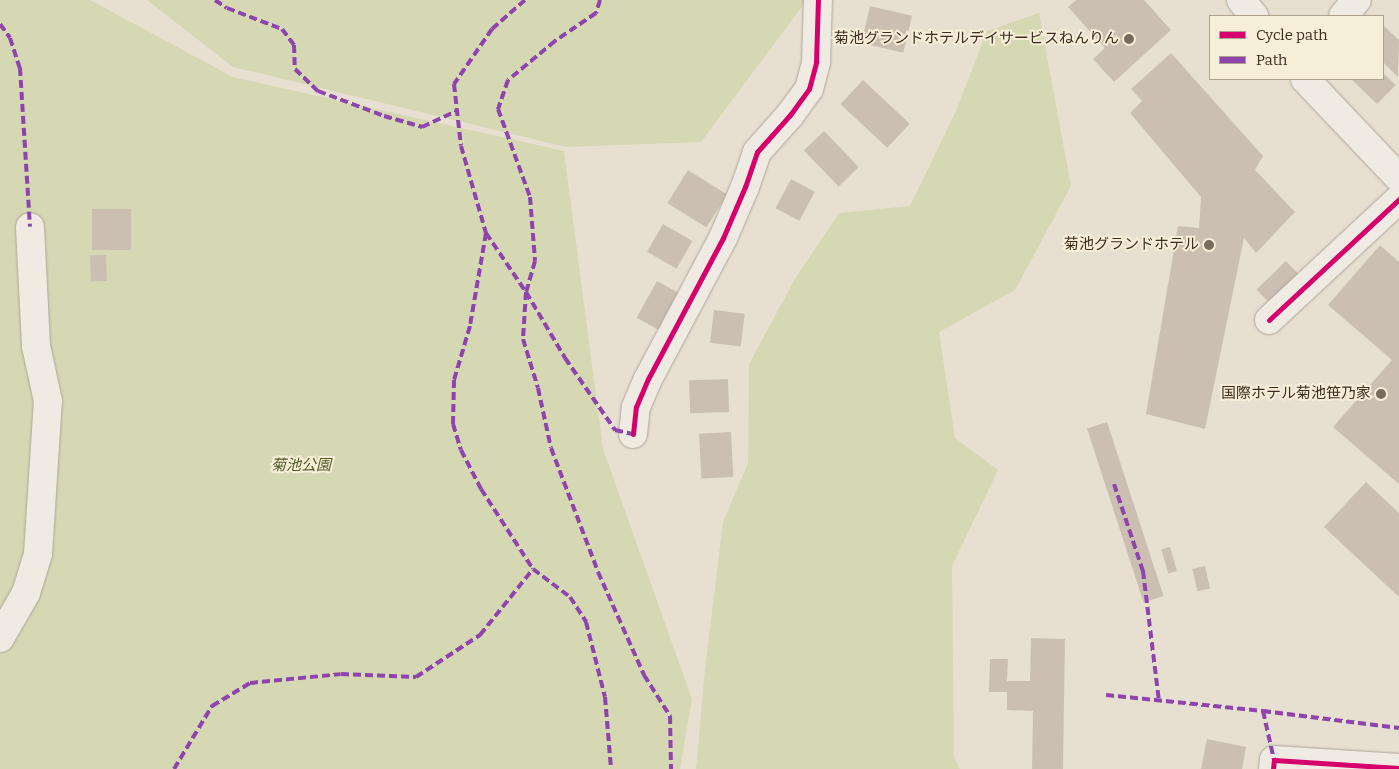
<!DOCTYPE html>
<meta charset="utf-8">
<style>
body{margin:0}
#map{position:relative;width:1399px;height:769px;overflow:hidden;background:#e7e0d1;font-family:Bitter,"Noto Sans JP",serif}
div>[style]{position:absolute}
.green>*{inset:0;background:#d6d7b3}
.building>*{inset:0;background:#cbbfb2;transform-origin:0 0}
.roads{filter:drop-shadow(0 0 1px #ada599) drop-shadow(0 0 1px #ada599)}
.minor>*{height:28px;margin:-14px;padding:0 14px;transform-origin:14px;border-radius:14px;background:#efebe3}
.quiet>*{height:4px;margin-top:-2px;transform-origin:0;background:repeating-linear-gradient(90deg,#8e44ad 0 8px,transparent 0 12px)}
.cycleway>*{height:5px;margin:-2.5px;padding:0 2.5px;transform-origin:2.5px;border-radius:2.5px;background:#d6006c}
.dots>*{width:14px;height:14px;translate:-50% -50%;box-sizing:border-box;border:2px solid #f7eed8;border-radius:50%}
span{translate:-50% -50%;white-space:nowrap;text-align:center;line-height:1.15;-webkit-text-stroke:4px #f7eed8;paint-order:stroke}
.poi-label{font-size:15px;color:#3d2e20}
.right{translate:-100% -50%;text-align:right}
.park-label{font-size:15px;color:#4d5a26;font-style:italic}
.legend{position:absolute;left:1209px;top:15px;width:175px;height:65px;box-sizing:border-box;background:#f7eed8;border:1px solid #ada18e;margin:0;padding:6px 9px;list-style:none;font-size:15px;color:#3d2e20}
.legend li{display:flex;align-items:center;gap:10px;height:25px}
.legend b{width:25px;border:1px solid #ada18e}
</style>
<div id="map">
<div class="green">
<i style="clip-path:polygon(0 0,90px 0,233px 77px,564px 151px,603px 449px,692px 699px,680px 769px,0 769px)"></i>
<i style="clip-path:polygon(147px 0,807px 0,701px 142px,566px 147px,233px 67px)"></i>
<i style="clip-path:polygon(1039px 13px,1071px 186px,1015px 290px,939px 332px,955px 438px,998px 470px,952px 566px,954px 757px,960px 769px,696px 769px,705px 669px,723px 522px,748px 463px,749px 364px,796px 277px,839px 213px,910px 206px,956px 111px,987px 31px)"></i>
</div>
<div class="building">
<i style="clip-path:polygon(1076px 0,1144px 0,1171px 30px,1114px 82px,1093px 59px,1105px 48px,1068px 7px)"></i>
<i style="left:870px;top:6px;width:43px;height:38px;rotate:13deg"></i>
<i style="clip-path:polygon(1383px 25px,1399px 40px,1398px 77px,1383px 62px)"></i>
<i style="clip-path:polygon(1171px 53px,1263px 156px,1255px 170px,1295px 212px,1256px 253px,1244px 238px,1205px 429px,1146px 414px,1178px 226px,1199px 228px,1201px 197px,1130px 113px,1142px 101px,1131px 89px)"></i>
<i style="clip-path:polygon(1383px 73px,1396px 85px,1377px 104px,1351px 79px,1383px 79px)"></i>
<i style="left:863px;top:80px;width:64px;height:33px;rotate:43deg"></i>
<i style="left:824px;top:131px;width:50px;height:28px;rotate:46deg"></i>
<i style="left:688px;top:170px;width:46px;height:39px;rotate:32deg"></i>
<i style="left:791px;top:179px;width:27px;height:33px;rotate:28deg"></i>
<i style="left:92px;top:209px;width:39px;height:41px"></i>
<i style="left:663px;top:224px;width:34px;height:32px;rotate:30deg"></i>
<i style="clip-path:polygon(1380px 245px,1399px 262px,1399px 484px,1333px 427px,1392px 360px,1328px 305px)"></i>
<i style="left:106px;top:255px;width:26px;height:16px;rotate:88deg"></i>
<i style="left:1286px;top:261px;width:40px;height:41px;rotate:46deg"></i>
<i style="left:657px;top:281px;width:26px;height:42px;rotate:29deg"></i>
<i style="left:714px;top:310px;width:31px;height:33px;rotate:7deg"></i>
<i style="left:728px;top:379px;width:33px;height:39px;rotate:88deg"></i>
<i style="left:1107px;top:422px;width:183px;height:21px;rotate:72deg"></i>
<i style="left:731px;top:432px;width:45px;height:32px;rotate:87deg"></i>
<i style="clip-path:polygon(1366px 482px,1399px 513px,1399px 597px,1324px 527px)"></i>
<i style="left:1170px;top:547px;width:25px;height:9px;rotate:74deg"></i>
<i style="left:1205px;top:566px;width:23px;height:13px;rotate:77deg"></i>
<i style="clip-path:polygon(1031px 638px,1065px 639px,1063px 769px,1032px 769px,1033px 711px,1007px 710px,1007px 692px,989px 692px,990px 659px,1008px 659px,1007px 681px,1030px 681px)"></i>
<i style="clip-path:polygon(1207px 739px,1246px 747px,1242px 769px,1201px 769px)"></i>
</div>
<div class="roads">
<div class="minor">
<i style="left:1241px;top:0;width:21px;rotate:51deg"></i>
<i style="left:1343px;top:16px;width:21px;rotate:-49deg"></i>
<i style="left:1305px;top:79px;width:137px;rotate:46.5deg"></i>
<i style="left:1269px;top:320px;width:178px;rotate:-42.9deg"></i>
<i style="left:633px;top:434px;width:27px;rotate:-84deg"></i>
<i style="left:636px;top:407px;width:30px;rotate:-67deg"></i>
<i style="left:648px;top:379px;width:160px;rotate:-62deg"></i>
<i style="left:723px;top:238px;width:56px;rotate:-66.7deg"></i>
<i style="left:745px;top:187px;width:37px;rotate:-71deg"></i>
<i style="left:757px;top:152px;width:50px;rotate:-48.3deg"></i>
<i style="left:790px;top:115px;width:32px;rotate:-54deg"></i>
<i style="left:809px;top:89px;width:28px;rotate:-75deg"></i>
<i style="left:816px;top:62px;width:62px;rotate:-88.2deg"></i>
<i style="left:0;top:638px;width:52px;rotate:-60deg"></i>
<i style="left:26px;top:593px;width:41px;rotate:-72.9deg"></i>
<i style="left:38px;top:554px;width:153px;rotate:-86.3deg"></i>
<i style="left:48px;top:401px;width:56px;rotate:-102.3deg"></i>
<i style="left:36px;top:346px;width:119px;rotate:-92.9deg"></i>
<i style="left:1273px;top:769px;width:9px;rotate:-84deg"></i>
<i style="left:1274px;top:760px;width:125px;rotate:3.7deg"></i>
</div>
</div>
<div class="quiet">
<i style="left:215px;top:0;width:14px;rotate:34deg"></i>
<i style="left:227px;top:8px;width:59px;rotate:20.9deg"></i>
<i style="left:282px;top:29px;width:20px;rotate:53deg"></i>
<i style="left:294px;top:45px;width:24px;rotate:88deg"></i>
<i style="left:295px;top:69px;width:32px;rotate:44deg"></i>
<i style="left:318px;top:91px;width:71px;rotate:20.7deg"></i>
<i style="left:384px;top:116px;width:40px;rotate:16deg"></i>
<i style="left:422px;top:127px;width:38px;rotate:-25deg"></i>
<i style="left:525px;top:0;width:44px;rotate:138.7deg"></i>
<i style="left:492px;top:29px;width:67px;rotate:124.6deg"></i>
<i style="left:454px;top:84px;width:62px;rotate:83.6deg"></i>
<i style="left:461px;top:146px;width:91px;rotate:74deg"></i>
<i style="left:486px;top:233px;width:71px;rotate:55.9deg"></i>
<i style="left:526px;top:292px;width:77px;rotate:59.4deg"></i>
<i style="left:565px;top:358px;width:88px;rotate:55.2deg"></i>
<i style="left:615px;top:430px;width:18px;rotate:13deg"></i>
<i style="left:600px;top:0;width:14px;rotate:107deg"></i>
<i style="left:596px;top:13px;width:50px;rotate:145.7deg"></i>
<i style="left:555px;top:41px;width:61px;rotate:140.3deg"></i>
<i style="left:508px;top:80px;width:31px;rotate:109deg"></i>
<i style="left:498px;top:109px;width:94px;rotate:70deg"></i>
<i style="left:530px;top:197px;width:64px;rotate:85.5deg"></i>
<i style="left:535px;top:261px;width:32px;rotate:106deg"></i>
<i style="left:526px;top:292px;width:47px;rotate:93.7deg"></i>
<i style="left:523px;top:339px;width:51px;rotate:73deg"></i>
<i style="left:538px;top:388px;width:61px;rotate:77.8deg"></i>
<i style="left:551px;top:448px;width:133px;rotate:69.2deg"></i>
<i style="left:598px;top:572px;width:113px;rotate:65.9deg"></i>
<i style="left:644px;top:675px;width:49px;rotate:57.6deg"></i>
<i style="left:670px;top:716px;width:53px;rotate:88.9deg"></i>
<i style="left:0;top:24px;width:17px;rotate:54deg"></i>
<i style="left:10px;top:38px;width:32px;rotate:72deg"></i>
<i style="left:20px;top:68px;width:159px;rotate:86.4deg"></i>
<i style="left:486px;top:233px;width:94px;rotate:99.8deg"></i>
<i style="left:470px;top:326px;width:56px;rotate:106.5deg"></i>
<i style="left:454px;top:380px;width:44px;rotate:91.3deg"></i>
<i style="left:453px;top:424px;width:27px;rotate:73deg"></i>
<i style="left:461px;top:450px;width:44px;rotate:62.9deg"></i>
<i style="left:481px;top:489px;width:95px;rotate:57deg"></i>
<i style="left:533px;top:569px;width:46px;rotate:37.1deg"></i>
<i style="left:570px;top:597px;width:30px;rotate:57deg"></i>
<i style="left:586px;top:622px;width:77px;rotate:75.8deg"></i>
<i style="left:605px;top:697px;width:72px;rotate:85.2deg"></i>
<i style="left:1114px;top:484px;width:92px;rotate:71.6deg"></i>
<i style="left:1143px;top:571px;width:131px;rotate:83deg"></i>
<i style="left:1106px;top:695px;width:158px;rotate:5.8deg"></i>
<i style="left:1263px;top:711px;width:137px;rotate:7.1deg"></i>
<i style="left:1263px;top:711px;width:50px;rotate:77.3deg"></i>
<i style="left:174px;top:769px;width:74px;rotate:-58.9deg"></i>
<i style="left:212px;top:706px;width:44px;rotate:-31.2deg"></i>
<i style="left:250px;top:683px;width:91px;rotate:-5.6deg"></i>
<i style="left:341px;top:674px;width:75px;rotate:2.3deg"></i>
<i style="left:416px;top:677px;width:77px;rotate:-33.3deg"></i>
<i style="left:480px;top:635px;width:85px;rotate:-51.2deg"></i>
</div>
<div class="cycleway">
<i style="left:1269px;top:320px;width:178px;rotate:-42.9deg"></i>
<i style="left:633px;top:434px;width:27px;rotate:-84deg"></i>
<i style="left:636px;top:407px;width:30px;rotate:-67deg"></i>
<i style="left:648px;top:379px;width:160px;rotate:-62deg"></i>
<i style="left:723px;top:238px;width:56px;rotate:-66.7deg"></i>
<i style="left:745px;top:187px;width:37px;rotate:-71deg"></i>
<i style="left:757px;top:152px;width:50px;rotate:-48.3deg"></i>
<i style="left:790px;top:115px;width:32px;rotate:-54deg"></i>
<i style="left:809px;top:89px;width:28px;rotate:-75deg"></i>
<i style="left:816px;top:62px;width:62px;rotate:-88.2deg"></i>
<i style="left:1273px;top:769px;width:9px;rotate:-84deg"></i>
<i style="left:1274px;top:760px;width:125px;rotate:3.7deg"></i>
</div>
<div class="dots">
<i style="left:1129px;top:39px;background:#786c5e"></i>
<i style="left:1209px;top:245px;background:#786c5e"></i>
<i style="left:1381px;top:394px;background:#786c5e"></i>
</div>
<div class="poi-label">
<span class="right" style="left:1119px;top:39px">菊池グランドホテルデイサービスねんりん</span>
<span class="right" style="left:1199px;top:245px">菊池グランドホテル</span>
<span class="right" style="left:1371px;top:394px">国際ホテル菊池笹乃家</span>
</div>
<div class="park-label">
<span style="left:301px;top:466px">菊池公園</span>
</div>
<ul class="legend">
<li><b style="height:6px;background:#d6006c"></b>Cycle path</li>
<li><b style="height:6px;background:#8e44ad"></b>Path</li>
</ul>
</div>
